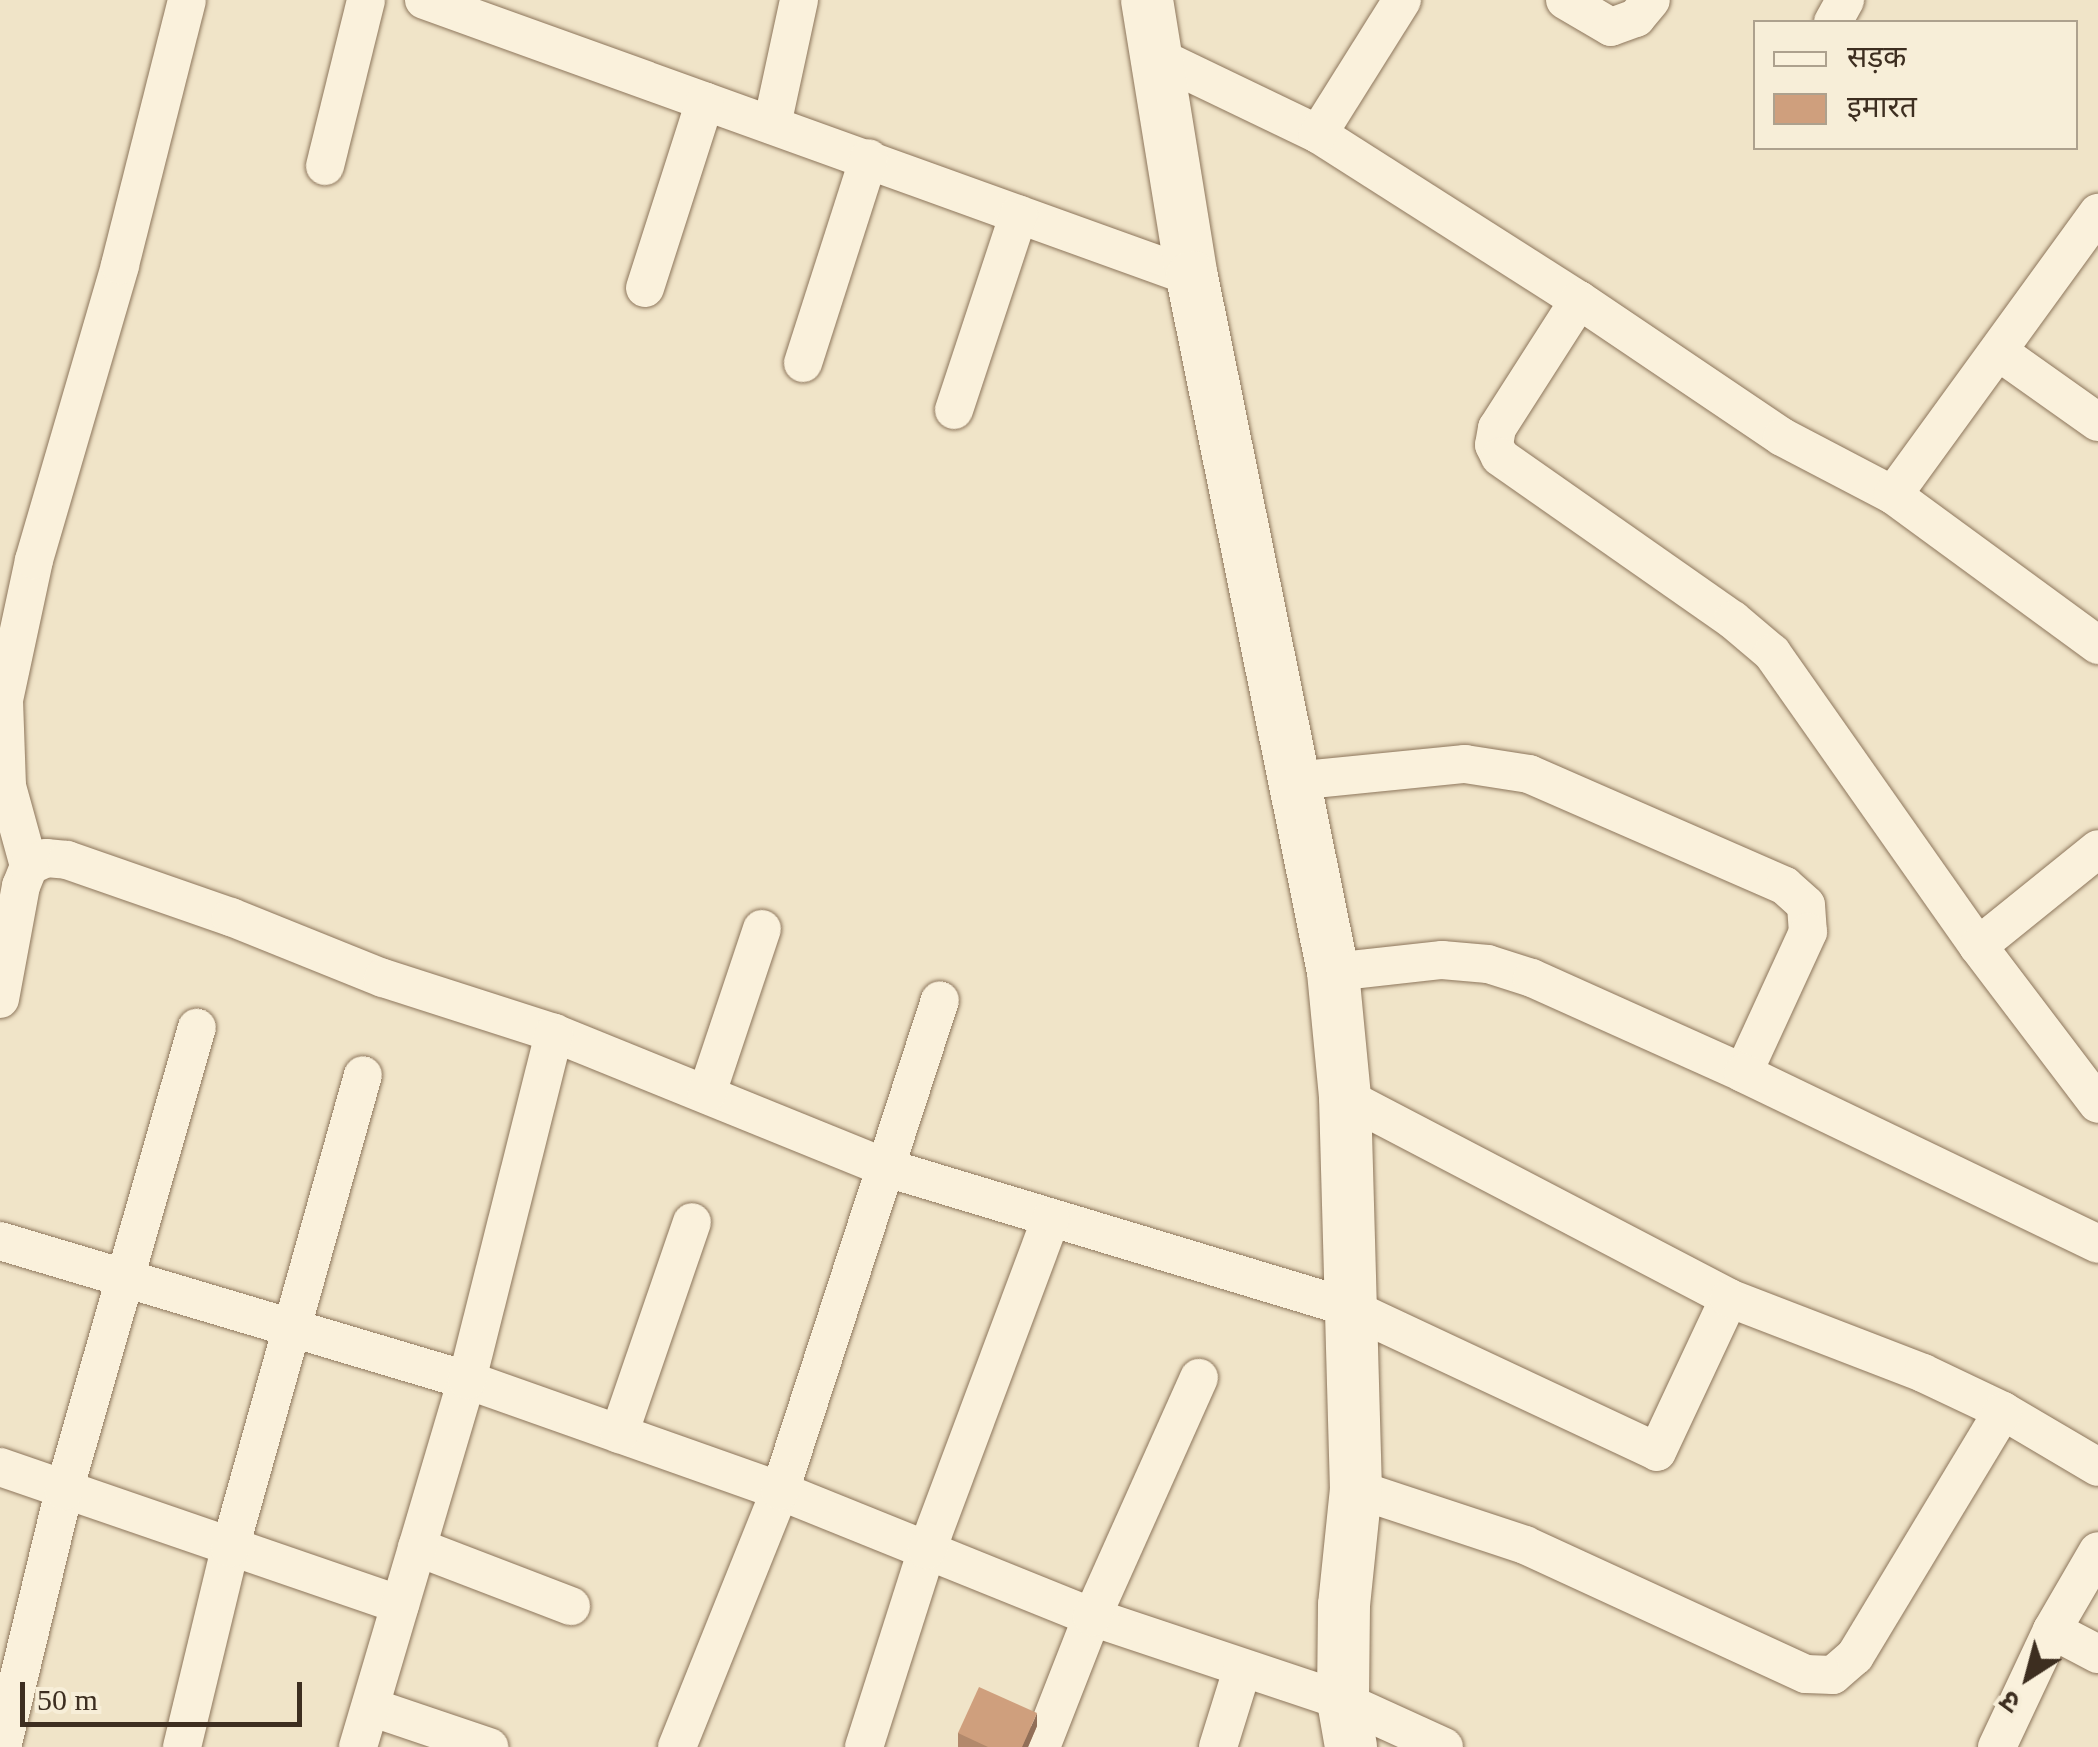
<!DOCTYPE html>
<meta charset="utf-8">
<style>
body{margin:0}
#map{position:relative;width:2098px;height:1747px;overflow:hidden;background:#f0e4c8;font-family:"Times New Roman","Noto Sans Devanagari",serif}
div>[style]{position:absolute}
.roads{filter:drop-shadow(0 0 2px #8d765c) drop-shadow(0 0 2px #8d765c)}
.street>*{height:38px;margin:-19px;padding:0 19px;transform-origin:19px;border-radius:19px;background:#faf1dc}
.secondary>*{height:52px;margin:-26px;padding:0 26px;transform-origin:26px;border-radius:26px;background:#faf1dc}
.wall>*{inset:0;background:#b2896c}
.shaded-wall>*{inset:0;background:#916f58}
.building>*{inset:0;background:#cf9f7d}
span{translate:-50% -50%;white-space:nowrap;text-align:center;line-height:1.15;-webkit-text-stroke:9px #f7eed8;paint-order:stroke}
.legend{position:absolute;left:1753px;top:20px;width:325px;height:130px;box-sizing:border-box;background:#f7eed8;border:2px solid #ada18e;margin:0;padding:12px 18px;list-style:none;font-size:30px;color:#3d2e20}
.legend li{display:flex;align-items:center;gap:20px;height:50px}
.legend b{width:50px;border:2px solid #ada18e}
.north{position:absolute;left:1978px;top:1627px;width:100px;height:100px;-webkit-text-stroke:8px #f7eed8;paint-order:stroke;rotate:216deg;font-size:28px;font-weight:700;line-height:40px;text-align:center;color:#3d2e20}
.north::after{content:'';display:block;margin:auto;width:35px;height:45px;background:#3d2e20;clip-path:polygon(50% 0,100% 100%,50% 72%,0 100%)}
.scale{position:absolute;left:20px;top:1682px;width:282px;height:45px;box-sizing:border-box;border:5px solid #3d2e20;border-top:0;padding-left:12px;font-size:30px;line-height:35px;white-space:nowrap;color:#3d2e20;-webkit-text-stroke:8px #f7eed8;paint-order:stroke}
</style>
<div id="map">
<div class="roads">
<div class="street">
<i style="left:424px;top:0;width:816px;rotate:19.83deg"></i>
<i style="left:1565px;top:0;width:53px;rotate:30.4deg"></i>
<i style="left:1611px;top:27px;width:27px;rotate:-20deg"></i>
<i style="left:1636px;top:18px;width:23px;rotate:-50deg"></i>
<i style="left:1833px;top:22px;width:25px;rotate:-61deg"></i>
<i style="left:1160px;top:58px;width:175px;rotate:25.7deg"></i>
<i style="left:1318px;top:134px;width:309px;rotate:32.5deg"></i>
<i style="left:1579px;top:300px;width:245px;rotate:34deg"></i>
<i style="left:1782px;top:437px;width:125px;rotate:27.6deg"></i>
<i style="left:1893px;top:495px;width:254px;rotate:36.2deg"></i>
<i style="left:772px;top:125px;width:128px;rotate:-77.8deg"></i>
<i style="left:1318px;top:134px;width:158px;rotate:-57.9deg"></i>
<i style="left:325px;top:166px;width:171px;rotate:-76.1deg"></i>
<i style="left:645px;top:288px;width:196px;rotate:-72.2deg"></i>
<i style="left:1579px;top:300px;width:152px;rotate:122.6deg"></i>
<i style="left:1497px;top:428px;width:17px;rotate:100deg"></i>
<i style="left:1494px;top:445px;width:13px;rotate:63deg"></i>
<i style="left:1500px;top:457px;width:284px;rotate:35deg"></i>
<i style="left:1733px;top:620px;width:51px;rotate:40.2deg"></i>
<i style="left:1772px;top:653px;width:358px;rotate:54.9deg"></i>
<i style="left:1978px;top:946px;width:198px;rotate:52.8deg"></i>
<i style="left:1999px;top:352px;width:121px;rotate:35.3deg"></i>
<i style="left:803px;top:363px;width:215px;rotate:-72.2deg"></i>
<i style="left:954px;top:410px;width:206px;rotate:-71.7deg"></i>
<i style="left:1893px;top:495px;width:349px;rotate:-54deg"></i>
<i style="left:1294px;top:781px;width:172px;rotate:-5.7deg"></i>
<i style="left:1465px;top:764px;width:65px;rotate:8.9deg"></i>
<i style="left:1529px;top:774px;width:279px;rotate:23.6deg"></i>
<i style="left:1785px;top:886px;width:28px;rotate:42deg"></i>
<i style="left:1806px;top:905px;width:27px;rotate:86deg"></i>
<i style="left:1808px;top:932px;width:155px;rotate:114.7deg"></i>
<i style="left:29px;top:866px;width:83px;rotate:-105.4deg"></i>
<i style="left:7px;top:786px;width:86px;rotate:-92deg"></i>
<i style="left:4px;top:700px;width:143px;rotate:-77.9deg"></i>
<i style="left:34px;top:560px;width:307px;rotate:-73.7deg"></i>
<i style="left:120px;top:265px;width:273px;rotate:-75.8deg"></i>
<i style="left:1978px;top:946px;width:154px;rotate:-38.9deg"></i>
<i style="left:1333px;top:972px;width:110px;rotate:-6.3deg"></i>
<i style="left:1442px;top:960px;width:46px;rotate:5deg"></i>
<i style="left:1488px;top:964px;width:46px;rotate:17.7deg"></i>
<i style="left:1532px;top:978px;width:231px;rotate:24.2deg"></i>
<i style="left:1743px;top:1073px;width:394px;rotate:25.7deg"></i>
<i style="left:0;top:999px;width:115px;rotate:-79.5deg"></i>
<i style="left:21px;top:886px;width:22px;rotate:-68deg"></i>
<i style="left:29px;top:866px;width:19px;rotate:-25deg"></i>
<i style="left:46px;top:858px;width:21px;rotate:5deg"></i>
<i style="left:67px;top:860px;width:174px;rotate:19.2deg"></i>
<i style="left:231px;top:917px;width:164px;rotate:21.9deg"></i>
<i style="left:383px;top:978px;width:180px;rotate:17.8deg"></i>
<i style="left:554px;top:1033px;width:359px;rotate:22.1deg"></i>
<i style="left:887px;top:1168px;width:481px;rotate:16.8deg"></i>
<i style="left:1348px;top:1307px;width:341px;rotate:25.1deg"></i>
<i style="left:1657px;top:1452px;width:170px;rotate:-64.9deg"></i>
<i style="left:707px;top:1093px;width:173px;rotate:-71.5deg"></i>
<i style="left:1345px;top:1097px;width:433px;rotate:27.6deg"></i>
<i style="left:1729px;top:1298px;width:208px;rotate:21.1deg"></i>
<i style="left:1923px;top:1373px;width:89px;rotate:25.4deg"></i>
<i style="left:2003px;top:1411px;width:110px;rotate:30.5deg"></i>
<i style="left:0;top:1241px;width:487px;rotate:16.6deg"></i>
<i style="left:467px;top:1380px;width:332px;rotate:19.5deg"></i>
<i style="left:780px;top:1491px;width:336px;rotate:22deg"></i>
<i style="left:1092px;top:1617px;width:265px;rotate:18.5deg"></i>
<i style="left:1343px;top:1701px;width:111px;rotate:24.5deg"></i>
<i style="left:619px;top:1434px;width:224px;rotate:-71deg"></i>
<i style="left:0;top:1467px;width:423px;rotate:19deg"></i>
<i style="left:1356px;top:1489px;width:178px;rotate:18.3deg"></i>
<i style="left:1525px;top:1545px;width:309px;rotate:24.7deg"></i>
<i style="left:1806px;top:1674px;width:27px;rotate:2deg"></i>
<i style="left:1833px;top:1675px;width:29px;rotate:-41deg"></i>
<i style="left:1855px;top:1656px;width:286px;rotate:-58.9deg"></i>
<i style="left:417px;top:1547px;width:165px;rotate:21deg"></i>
<i style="left:2052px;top:1630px;width:52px;rotate:27.6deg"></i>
<i style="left:371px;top:1707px;width:125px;rotate:18.7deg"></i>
<i style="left:2px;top:1747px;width:263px;rotate:-76.4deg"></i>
<i style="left:64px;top:1491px;width:482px;rotate:-74deg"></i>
<i style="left:182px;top:1747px;width:205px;rotate:-76.4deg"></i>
<i style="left:230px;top:1548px;width:491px;rotate:-74.3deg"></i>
<i style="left:358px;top:1747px;width:383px;rotate:-73.5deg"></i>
<i style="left:467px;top:1380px;width:358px;rotate:-75.9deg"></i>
<i style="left:677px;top:1747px;width:276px;rotate:-68.1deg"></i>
<i style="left:780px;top:1491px;width:516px;rotate:-71.95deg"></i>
<i style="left:864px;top:1747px;width:207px;rotate:-72.3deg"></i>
<i style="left:927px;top:1550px;width:353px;rotate:-69.5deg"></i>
<i style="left:1041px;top:1747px;width:140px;rotate:-68.6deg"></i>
<i style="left:1092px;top:1617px;width:262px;rotate:-65.9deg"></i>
<i style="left:1218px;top:1747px;width:81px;rotate:-72.7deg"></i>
<i style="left:1997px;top:1747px;width:129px;rotate:-64.8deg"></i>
<i style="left:2052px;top:1630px;width:91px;rotate:-59.8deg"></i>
</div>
<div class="secondary">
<i style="left:1147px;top:0;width:281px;rotate:80.8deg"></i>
<i style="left:1192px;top:277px;width:709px;rotate:78.53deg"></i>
<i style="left:1333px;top:972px;width:126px;rotate:84.5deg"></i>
<i style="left:1345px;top:1097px;width:392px;rotate:88.4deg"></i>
<i style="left:1356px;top:1489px;width:117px;rotate:95.9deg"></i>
<i style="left:1344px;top:1605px;width:96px;rotate:90.6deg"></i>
<i style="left:1343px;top:1701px;width:47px;rotate:80.1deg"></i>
</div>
</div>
<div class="wall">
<i style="clip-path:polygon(1037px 1726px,1028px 1747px,958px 1747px,958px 1733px)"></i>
</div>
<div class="shaded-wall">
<i style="clip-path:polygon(1037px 1713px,1037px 1726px,1028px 1747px,1022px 1747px)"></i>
</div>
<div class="building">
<i style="clip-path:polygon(979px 1687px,1037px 1713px,1022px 1747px,988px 1747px,958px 1733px)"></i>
</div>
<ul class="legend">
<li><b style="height:12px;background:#faf1dc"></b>सड़क</li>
<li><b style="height:28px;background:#cf9f7d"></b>इमारत</li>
</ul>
<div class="north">उ</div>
<div class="scale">50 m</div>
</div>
